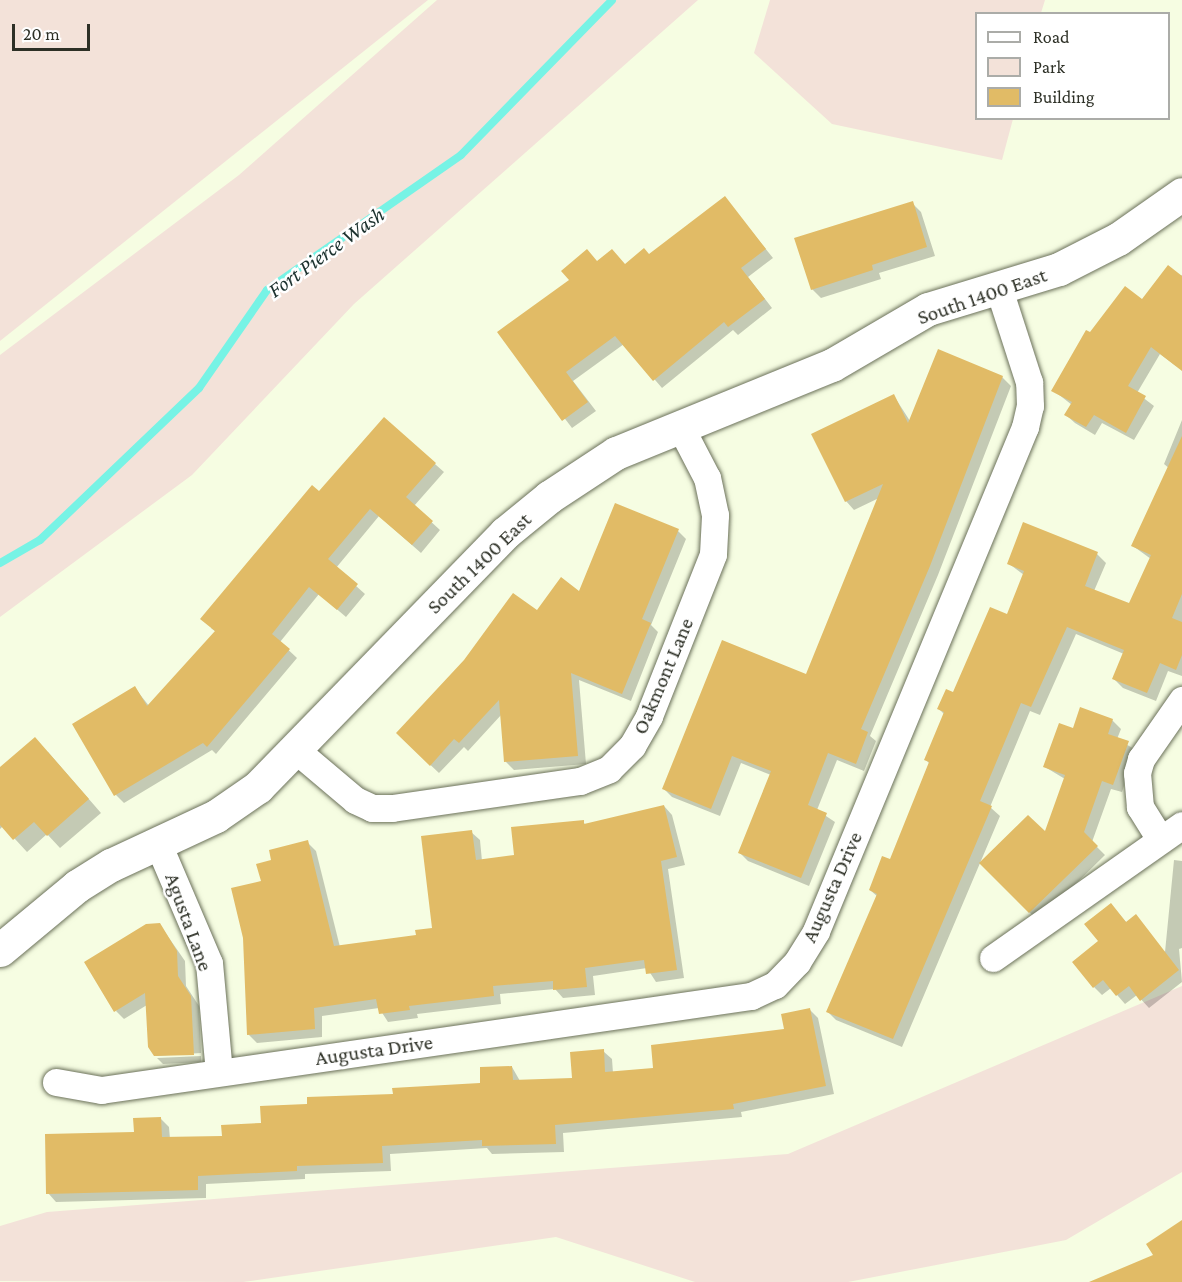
<!DOCTYPE html>
<style>
body{margin:0}
#map{position:relative;width:1182px;height:1282px;overflow:hidden;background:#f6fde2;font-family:"Crimson Pro",serif}
div>[style]{position:absolute}
.green>*{inset:0;background:#f3e2d9}
.shadow>*{inset:0;background:#0003}
.stream>*{height:8px;margin:-4px;padding:0 4px;transform-origin:4px;border-radius:4px;background:#77f3e5}
.building>*{inset:0;background:#e1bb66}
.roads{filter:drop-shadow(0 0 2px #6b715a) drop-shadow(0 0 2px #6b715a)}
.minor>*{height:27px;margin:-13.5px;padding:0 13.5px;transform-origin:13.5px;border-radius:13.5px;background:#fff}
.tertiary>*{height:33px;margin:-16.5px;padding:0 16.5px;transform-origin:16.5px;border-radius:16.5px;background:#fff}
span{translate:-50% -50%;white-space:nowrap;text-align:center;line-height:1.15;-webkit-text-stroke:5px #fff;paint-order:stroke}
.street-label{font-size:21px;color:#2d3026}
.water-label{font-size:22px;color:#1b312e;font-style:italic}
.legend{position:absolute;left:975px;top:12px;width:195px;height:108px;box-sizing:border-box;background:#fff;border:2px solid #abaca8;margin:0;padding:8px 10px;list-style:none;font-size:18px;color:#2d3026}
.legend li{display:flex;align-items:center;gap:12px;height:30px}
.legend b{width:30px;border:2px solid #abaca8}
.scale{position:absolute;left:12px;top:24px;width:78px;height:27px;box-sizing:border-box;border:3px solid #2d3026;border-top:0;padding-left:8px;font-size:18px;line-height:21px;white-space:nowrap;color:#2d3026;-webkit-text-stroke:4px #fff;paint-order:stroke}
</style>
<div id="map">
<div class="green">
<i style="clip-path:polygon(0 0,428px 0,0 341px)"></i>
<i style="clip-path:polygon(437px 0,698px 0,354px 304px,192px 475px,0 617px,0 355px,239px 175px)"></i>
<i style="clip-path:polygon(770px 0,1045px 0,1041px 13px,976px 14px,976px 118px,1013px 119px,1002px 160px,832px 124px,754px 53px)"></i>
<i style="clip-path:polygon(1182px 986px,1182px 1172px,1066px 1240px,848px 1282px,695px 1282px,556px 1237px,243px 1282px,0 1281px,0 1226px,47px 1212px,788px 1154px)"></i>
</div>
<div class="shadow">
<i style="clip-path:polygon(725px 198px,773px 258px,748px 277px,772px 308px,738px 335px,733px 330px,662px 388px,624px 344px,573px 381px,596px 411px,572px 428px,499px 332px,597px 262px,625px 265px,649px 256px)"></i>
<i style="clip-path:polygon(912px 203px,921px 212px,935px 256px,879px 273px,881px 279px,821px 298px,812px 289px)"></i>
<i style="clip-path:polygon(1182px 275px,1182px 355px,1176px 366px,1160px 354px,1137px 393px,1154px 406px,1134px 440px,1102px 423px,1095px 435px,1075px 423px,1066px 415px,1072px 405px,1053px 390px,1091px 334px)"></i>
<i style="clip-path:polygon(1002px 377px,1011px 386px,938px 575px,870px 736px,876px 741px,864px 771px,837px 760px,817px 810px,835px 822px,809px 886px,748px 861px,739px 852px,771px 775px,741px 763px,720px 816px,672px 797px,664px 789px,807px 676px,879px 498px,854px 510px,846px 501px,894px 396px,910px 421px)"></i>
<i style="clip-path:polygon(384px 419px,444px 472px,414px 506px,440px 530px,421px 553px,379px 516px,336px 568px,365px 594px,346px 617px,319px 594px,280px 642px,297px 658px,216px 754px,212px 750px,124px 803px,116px 795px,135px 688px,149px 706px,216px 632px,211px 628px)"></i>
<i style="clip-path:polygon(1182px 420px,1182px 676px,1168px 671px,1156px 701px,1123px 688px,1114px 679px,1124px 654px,1076px 634px,1040px 715px,1030px 711px,990px 807px,1000px 816px,902px 1047px,836px 1020px,827px 1011px,878px 897px,870px 890px,891px 861px,930px 764px,926px 760px,945px 715px,939px 709px,954px 694px,1007px 616px,1024px 575px,1008px 563px,1097px 554px,1106px 563px,1094px 591px,1130px 605px,1151px 559px,1133px 546px,1170px 469px,1164px 464px)"></i>
<i style="clip-path:polygon(678px 531px,686px 539px,651px 625px,658px 632px,631px 701px,579px 680px,586px 764px,514px 770px,506px 762px,502px 714px,468px 751px,464px 747px,439px 773px,406px 742px,537px 612px,580px 593px)"></i>
<i style="clip-path:polygon(1112px 720px,1121px 729px,1117px 739px,1136px 750px,1122px 792px,1111px 789px,1092px 842px,1105px 855px,1038px 921px,982px 863px,1045px 834px,1065px 779px,1045px 767px,1074px 730px)"></i>
<i style="clip-path:polygon(48px 752px,101px 813px,60px 848px,47px 834px,27px 852px,3px 826px,0 829px,0 769px)"></i>
<i style="clip-path:polygon(664px 806px,672px 815px,685px 865px,668px 869px,684px 978px,656px 982px,647px 968px,593px 976px,595px 995px,563px 998px,555px 989px,500px 994px,501px 1004px,417px 1014px,418px 1018px,388px 1022px,379px 1008px,322px 1016px,322px 1037px,257px 1043px,248px 1034px,262px 882px,273px 861px,307px 842px,316px 851px,340px 947px,418px 936px,434px 929px,471px 832px,480px 840px,482px 861px,516px 857px,583px 822px,586px 825px)"></i>
<i style="clip-path:polygon(1174px 860px,1182px 861px,1182px 948px,1179px 949px,1182px 982px,1149px 1008px,1137px 995px,1125px 1004px,1111px 988px,1102px 995px,1094px 987px,1100px 942px,1111px 905px,1127px 923px,1165px 952px)"></i>
<i style="clip-path:polygon(160px 925px,185px 961px,186px 986px,199px 1006px,201px 1053px,156px 1056px,147px 1005px,124px 1019px,116px 1011px)"></i>
<i style="clip-path:polygon(810px 1010px,818px 1018px,834px 1094px,741px 1112px,742px 1117px,563px 1133px,564px 1152px,492px 1154px,487px 1148px,390px 1154px,391px 1171px,305px 1174px,305px 1179px,206px 1184px,206px 1198px,56px 1202px,48px 1193px,161px 1119px,169px 1127px,170px 1139px,224px 1138px,309px 1105px,482px 1084px,512px 1067px,520px 1081px,573px 1079px,603px 1051px,612px 1059px,613px 1073px,655px 1069px,786px 1030px)"></i>
<i style="clip-path:polygon(201px 1056px,201px 1062px,163px 1064px,157px 1058px)"></i>
</div>
<div class="stream">
<i style="left:0;top:563px;width:46px;rotate:-29.9deg"></i>
<i style="left:40px;top:540px;width:220px;rotate:-43.7deg"></i>
<i style="left:199px;top:388px;width:119px;rotate:-55.2deg"></i>
<i style="left:267px;top:290px;width:236px;rotate:-34.8deg"></i>
<i style="left:461px;top:155px;width:216px;rotate:-45.7deg"></i>
</div>
<div class="building">
<i style="clip-path:polygon(725px 196px,766px 249px,741px 268px,765px 299px,728px 327px,724px 322px,653px 381px,615px 336px,566px 372px,588px 402px,562px 421px,497px 332px,569px 280px,561px 271px,587px 249px,597px 261px,612px 249px,625px 264px,644px 248px,649px 254px)"></i>
<i style="clip-path:polygon(913px 201px,927px 247px,872px 265px,873px 270px,811px 290px,794px 238px)"></i>
<i style="clip-path:polygon(1168px 265px,1182px 276px,1182px 371px,1151px 347px,1128px 386px,1146px 396px,1126px 433px,1094px 415px,1086px 427px,1064px 415px,1072px 402px,1051px 391px,1086px 330px,1090px 332px,1125px 286px,1142px 299px)"></i>
<i style="clip-path:polygon(938px 349px,1003px 376px,930px 566px,861px 729px,868px 732px,856px 764px,828px 753px,808px 805px,827px 813px,801px 878px,738px 853px,771px 771px,732px 756px,711px 809px,662px 789px,722px 640px,806px 674px,883px 484px,845px 502px,811px 434px,894px 394px,908px 423px)"></i>
<i style="clip-path:polygon(384px 417px,436px 463px,406px 497px,433px 521px,412px 545px,370px 509px,328px 559px,358px 584px,337px 610px,309px 587px,272px 634px,290px 649px,207px 747px,203px 743px,114px 796px,72px 724px,135px 686px,147px 706px,215px 631px,200px 619px,312px 485px,319px 491px)"></i>
<i style="clip-path:polygon(1182px 436px,1182px 594px,1172px 618px,1182px 622px,1182px 655px,1176px 670px,1160px 663px,1147px 693px,1112px 679px,1124px 650px,1067px 627px,1031px 707px,1021px 703px,980px 801px,992px 806px,893px 1039px,826px 1012px,877px 894px,869px 890px,882px 856px,890px 859px,929px 762px,924px 760px,944px 712px,937px 709px,946px 689px,953px 692px,990px 607px,1007px 614px,1024px 571px,1007px 564px,1023px 522px,1098px 552px,1085px 586px,1129px 603px,1151px 555px,1131px 546px)"></i>
<i style="clip-path:polygon(615px 503px,679px 529px,642px 619px,651px 623px,622px 694px,571px 673px,578px 756px,504px 762px,499px 700px,459px 743px,454px 739px,430px 766px,396px 733px,464px 660px,513px 593px,537px 610px,561px 577px,579px 591px)"></i>
<i style="clip-path:polygon(1080px 707px,1113px 719px,1108px 734px,1129px 741px,1113px 785px,1102px 781px,1084px 832px,1098px 846px,1029px 913px,979px 863px,1028px 815px,1045px 831px,1065px 775px,1043px 767px,1059px 723px,1073px 728px)"></i>
<i style="clip-path:polygon(35px 737px,89px 799px,47px 836px,34px 822px,13px 840px,0 825px,0 767px)"></i>
<i style="clip-path:polygon(664px 805px,677px 857px,661px 861px,677px 970px,646px 974px,644px 960px,585px 968px,587px 987px,553px 990px,553px 981px,493px 986px,494px 996px,409px 1006px,410px 1010px,379px 1014px,376px 999px,314px 1008px,315px 1029px,247px 1035px,243px 938px,231px 888px,261px 881px,256px 864px,271px 860px,269px 850px,308px 840px,334px 946px,416px 935px,415px 930px,432px 928px,421px 836px,472px 830px,476px 860px,514px 855px,511px 827px,584px 820px,584px 824px)"></i>
<i style="clip-path:polygon(1111px 903px,1126px 922px,1136px 914px,1179px 970px,1140px 1001px,1129px 986px,1116px 996px,1103px 980px,1093px 988px,1072px 962px,1098px 941px,1084px 924px)"></i>
<i style="clip-path:polygon(160px 923px,177px 951px,178px 976px,191px 996px,194px 1055px,154px 1056px,148px 1047px,145px 993px,114px 1012px,84px 962px,146px 924px)"></i>
<i style="clip-path:polygon(810px 1008px,826px 1086px,733px 1104px,734px 1109px,555px 1125px,556px 1144px,482px 1146px,482px 1140px,382px 1146px,383px 1163px,297px 1166px,297px 1171px,198px 1176px,198px 1190px,46px 1194px,45px 1134px,134px 1132px,133px 1118px,161px 1117px,162px 1137px,222px 1136px,221px 1125px,261px 1123px,260px 1106px,307px 1104px,307px 1097px,393px 1094px,392px 1088px,480px 1083px,480px 1067px,512px 1066px,513px 1080px,572px 1078px,570px 1052px,604px 1049px,605px 1072px,653px 1068px,651px 1045px,784px 1029px,781px 1014px)"></i>
<i style="clip-path:polygon(1182px 1220px,1182px 1282px,1089px 1282px,1153px 1255px,1146px 1244px)"></i>
</div>
<div class="roads">
<div class="minor">
<i style="left:297px;top:751px;width:76px;rotate:40.2deg"></i>
<i style="left:355px;top:800px;width:19px;rotate:25deg"></i>
<i style="left:372px;top:808px;width:20px"></i>
<i style="left:392px;top:808px;width:190px;rotate:-8.2deg"></i>
<i style="left:580px;top:781px;width:31px;rotate:-22deg"></i>
<i style="left:609px;top:769px;width:33px;rotate:-45deg"></i>
<i style="left:632px;top:746px;width:34px;rotate:-60deg"></i>
<i style="left:649px;top:716px;width:174px;rotate:-68.4deg"></i>
<i style="left:713px;top:554px;width:39px;rotate:-87deg"></i>
<i style="left:715px;top:515px;width:38px;rotate:-102deg"></i>
<i style="left:707px;top:478px;width:56px;rotate:-117.5deg"></i>
<i style="left:1160px;top:839px;width:38px;rotate:-122deg"></i>
<i style="left:1140px;top:807px;width:34px;rotate:-95deg"></i>
<i style="left:1137px;top:773px;width:15px;rotate:-74deg"></i>
<i style="left:1141px;top:759px;width:72px;rotate:-55.2deg"></i>
<i style="left:159px;top:846px;width:127px;rotate:66.9deg"></i>
<i style="left:209px;top:963px;width:109px;rotate:84.8deg"></i>
<i style="left:993px;top:958px;width:231px;rotate:-35.1deg"></i>
<i style="left:56px;top:1082px;width:46px;rotate:10.1deg"></i>
<i style="left:101px;top:1090px;width:657px;rotate:-8.23deg"></i>
<i style="left:751px;top:996px;width:26px;rotate:-25deg"></i>
<i style="left:775px;top:985px;width:32px;rotate:-46deg"></i>
<i style="left:797px;top:962px;width:36px;rotate:-58deg"></i>
<i style="left:816px;top:931px;width:546px;rotate:-67.48deg"></i>
<i style="left:1025px;top:427px;width:22px;rotate:-77deg"></i>
<i style="left:1030px;top:406px;width:24px;rotate:-92deg"></i>
<i style="left:1029px;top:382px;width:98px;rotate:-107.9deg"></i>
</div>
<div class="tertiary">
<i style="left:0;top:950px;width:100px;rotate:-39.7deg"></i>
<i style="left:77px;top:886px;width:40px;rotate:-32deg"></i>
<i style="left:111px;top:865px;width:116px;rotate:-25deg"></i>
<i style="left:216px;top:816px;width:51px;rotate:-34.6deg"></i>
<i style="left:258px;top:787px;width:354px;rotate:-45.8deg"></i>
<i style="left:505px;top:533px;width:57px;rotate:-39.3deg"></i>
<i style="left:549px;top:497px;width:80px;rotate:-33.3deg"></i>
<i style="left:616px;top:453px;width:233px;rotate:-22.2deg"></i>
<i style="left:832px;top:365px;width:111px;rotate:-30.3deg"></i>
<i style="left:928px;top:309px;width:137px;rotate:-17deg"></i>
<i style="left:1059px;top:269px;width:66px;rotate:-27deg"></i>
<i style="left:1118px;top:239px;width:78px;rotate:-35.1deg"></i>
</div>
</div>
<div class="street-label">
<span style="left:982px;top:296px;rotate:-19deg">South 1400 East</span>
<span style="left:479px;top:563px;rotate:-44deg">South 1400 East</span>
<span style="left:663px;top:676px;rotate:-67deg">Oakmont Lane</span>
<span style="left:832px;top:887px;rotate:-66deg">Augusta Drive</span>
<span style="left:189px;top:922px;rotate:70deg">Agusta Lane</span>
<span style="left:374px;top:1050px;rotate:-8deg">Augusta Drive</span>
</div>
<div class="water-label">
<span style="left:326px;top:252px;rotate:-36deg">Fort Pierce Wash</span>
</div>
<ul class="legend">
<li><b style="height:8px;background:#fff"></b>Road</li>
<li><b style="height:16px;background:#f3e2d9"></b>Park</li>
<li><b style="height:16px;background:#e1bb66"></b>Building</li>
</ul>
<div class="scale">20 m</div>
</div>
